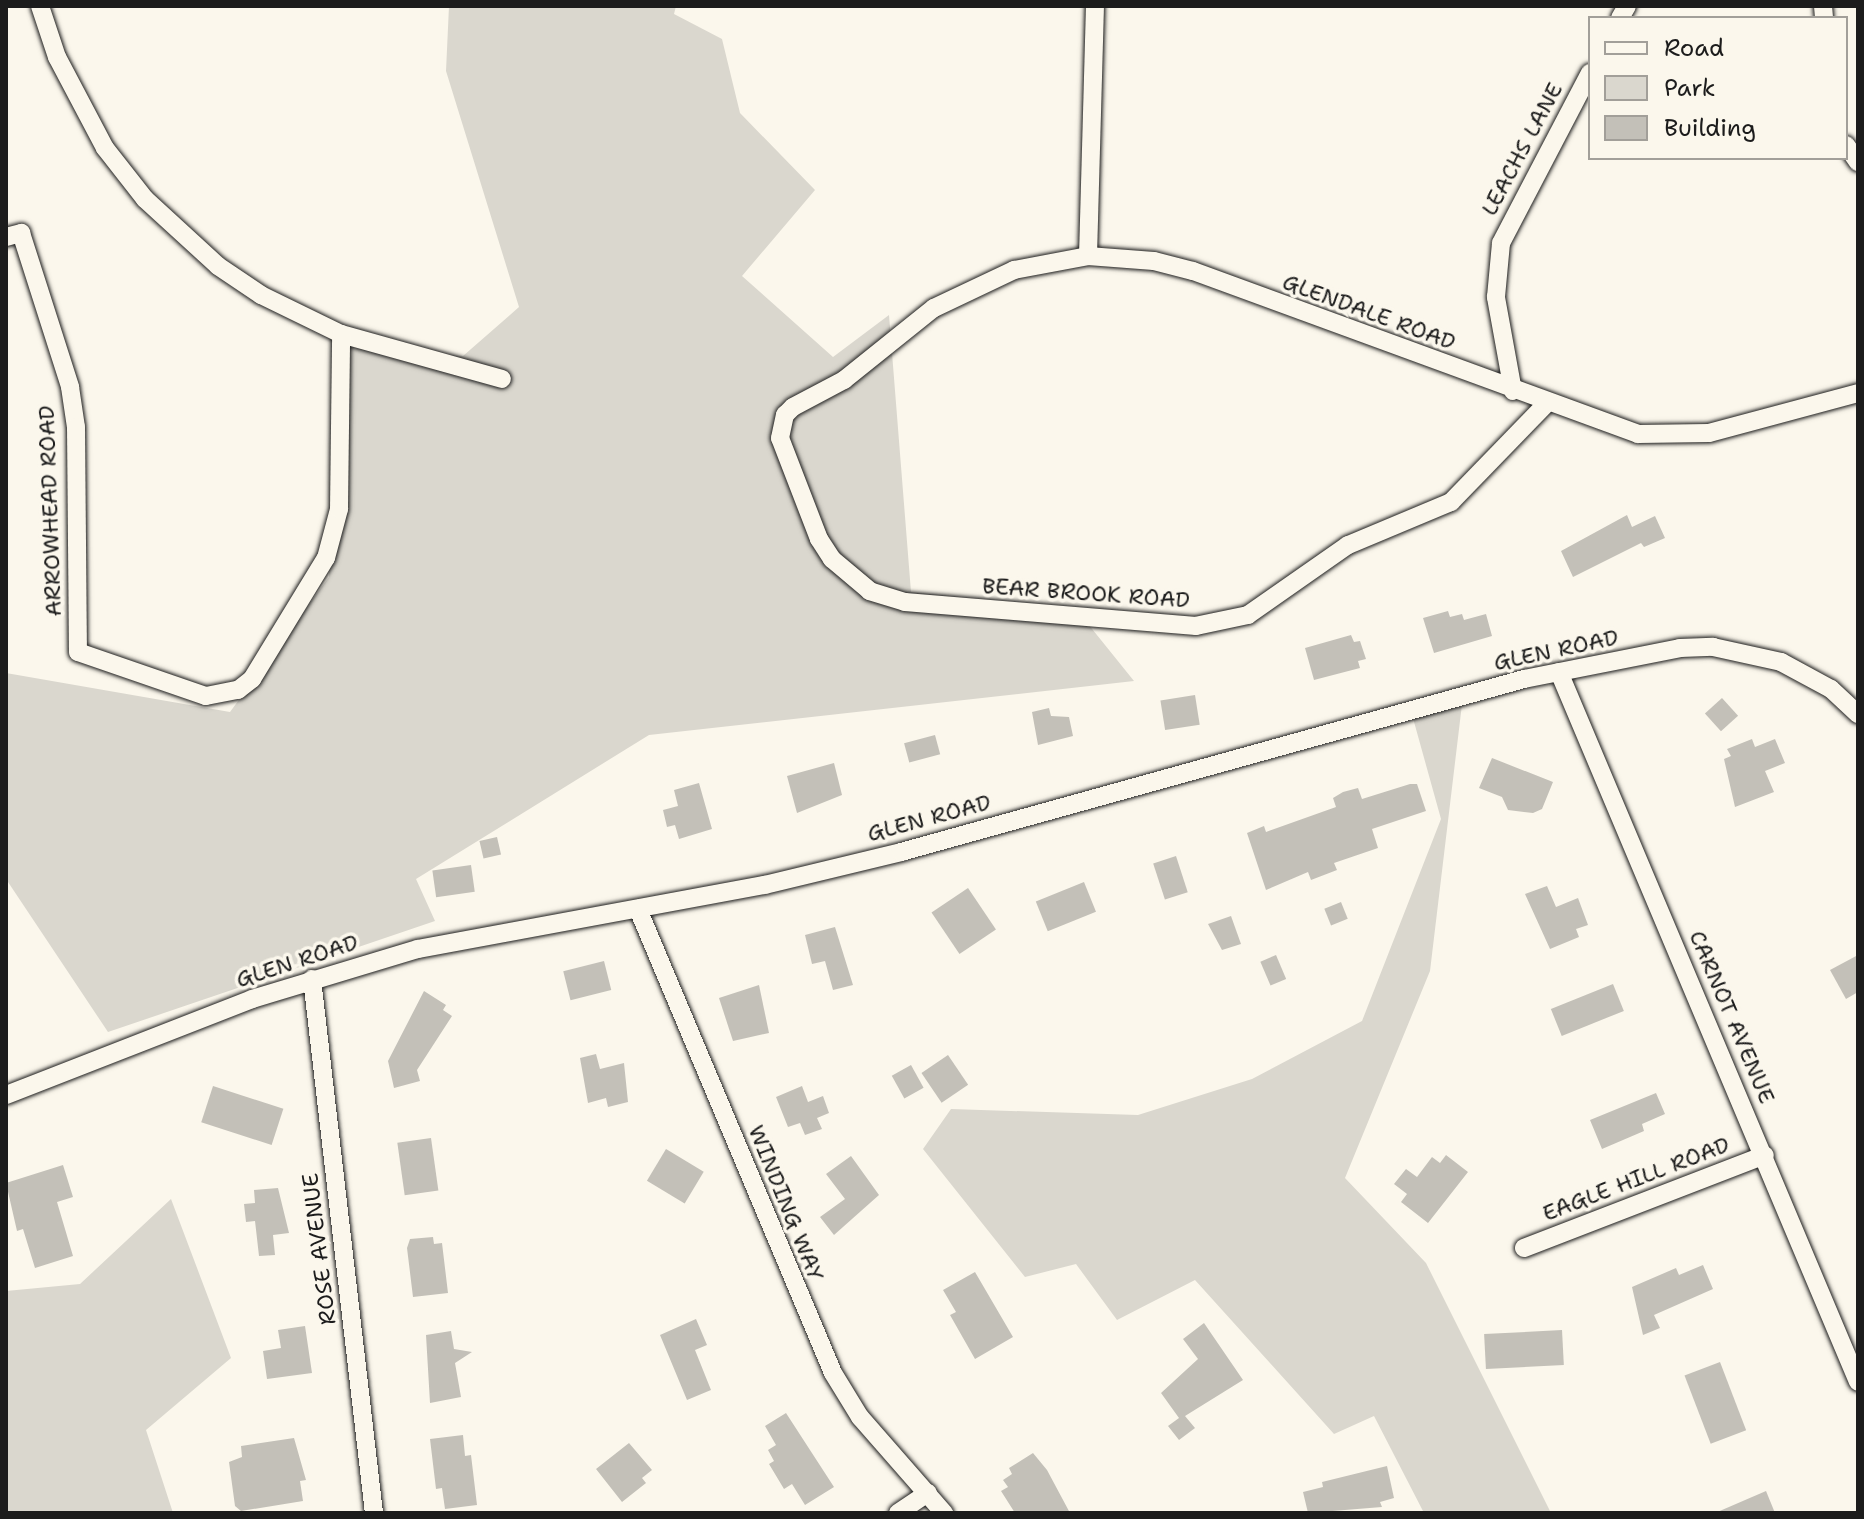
<!DOCTYPE html>
<style>
body{margin:0}
#map{position:relative;width:1864px;height:1519px;overflow:hidden;background:#fbf7ec;font-family:"Shantell Sans",sans-serif}
div>[style]{position:absolute}
.green>*{inset:0;background:#dad7ce}
.building>*{inset:0;background:#c3c0b8;transform-origin:0 0}
.roads{filter:drop-shadow(0 0 2px #1c1c1c) drop-shadow(0 0 2px #1c1c1c)}
.street>*{height:18px;margin:-9px;padding:0 9px;transform-origin:9px;border-radius:9px;background:#fbf7ec}
span{translate:-50% -50%;white-space:nowrap;text-align:center;line-height:1.15;-webkit-text-stroke:7px #fbf7ec;paint-order:stroke}
.street-label{font-size:22px;color:#1c1c1c}
.frame{position:absolute;inset:0;border:8px solid #1c1c1c;pointer-events:none}
.legend{position:absolute;left:1588px;top:16px;width:260px;height:144px;box-sizing:border-box;background:#fbf7ec;border:2px solid #a29f99;margin:0;padding:10px 14px;list-style:none;font-size:24px;color:#1c1c1c}
.legend li{display:flex;align-items:center;gap:16px;height:40px}
.legend b{width:40px;border:2px solid #a29f99}
</style>
<div id="map">
<div class="green">
<i style="clip-path:polygon(449px 6px,676px 6px,674px 14px,722px 39px,740px 113px,815px 190px,742px 276px,833px 357px,889px 315px,911px 592px,1076px 609px,1134px 681px,649px 735px,416px 879px,435px 921px,108px 1032px,6px 879px,6px 673px,230px 712px,329px 577px,334px 347px,463px 356px,519px 307px,446px 71px)"></i>
<i style="clip-path:polygon(1463px 696px,1430px 971px,1345px 1178px,1426px 1263px,1551px 1513px,1424px 1513px,1374px 1416px,1334px 1434px,1195px 1280px,1117px 1320px,1076px 1264px,1025px 1277px,923px 1149px,951px 1109px,1138px 1115px,1252px 1079px,1362px 1021px,1441px 819px,1411px 711px)"></i>
<i style="clip-path:polygon(171px 1199px,231px 1358px,146px 1430px,173px 1513px,6px 1513px,6px 1291px,80px 1284px)"></i>
</div>
<div class="building">
<i style="clip-path:polygon(1627px 515px,1632px 527px,1655px 516px,1665px 538px,1644px 547px,1641px 543px,1573px 577px,1561px 551px)"></i>
<i style="clip-path:polygon(1448px 611px,1450px 617px,1462px 614px,1464px 620px,1486px 614px,1492px 636px,1434px 653px,1423px 618px)"></i>
<i style="clip-path:polygon(1351px 635px,1354px 642px,1360px 641px,1366px 659px,1358px 661px,1360px 668px,1314px 680px,1305px 648px)"></i>
<i style="left:1195px;top:695px;width:30px;height:35px;rotate:81deg"></i>
<i style="left:1722px;top:698px;width:24px;height:23px;rotate:48deg"></i>
<i style="clip-path:polygon(1049px 708px,1051px 716px,1069px 717px,1073px 736px,1038px 745px,1032px 712px)"></i>
<i style="left:935px;top:735px;width:20px;height:32px;rotate:75deg"></i>
<i style="clip-path:polygon(1752px 739px,1755px 747px,1775px 739px,1785px 763px,1765px 771px,1774px 792px,1735px 807px,1724px 759px,1731px 756px,1727px 749px)"></i>
<i style="clip-path:polygon(1492px 758px,1553px 782px,1542px 809px,1533px 813px,1508px 810px,1502px 797px,1479px 788px)"></i>
<i style="clip-path:polygon(834px 763px,842px 795px,797px 813px,787px 776px)"></i>
<i style="clip-path:polygon(699px 783px,712px 829px,679px 839px,675px 825px,667px 827px,663px 810px,678px 806px,674px 790px)"></i>
<i style="clip-path:polygon(1410px 784px,1417px 784px,1426px 811px,1372px 829px,1378px 848px,1334px 863px,1337px 870px,1311px 880px,1308px 872px,1266px 890px,1247px 833px,1264px 826px,1266px 832px,1336px 807px,1333px 798px,1343px 792px,1358px 788px,1362px 799px)"></i>
<i style="left:497px;top:837px;width:18px;height:18px;rotate:77deg"></i>
<i style="left:1176px;top:856px;width:38px;height:24px;rotate:72deg"></i>
<i style="left:471px;top:865px;width:27px;height:39px;rotate:82deg"></i>
<i style="left:1084px;top:882px;width:32px;height:52px;rotate:68deg"></i>
<i style="clip-path:polygon(1547px 886px,1556px 907px,1578px 898px,1588px 925px,1576px 929px,1579px 937px,1550px 949px,1525px 894px)"></i>
<i style="left:968px;top:888px;width:50px;height:44px;rotate:56deg"></i>
<i style="left:1341px;top:902px;width:18px;height:18px;rotate:68deg"></i>
<i style="clip-path:polygon(1231px 916px,1241px 944px,1222px 950px,1208px 924px)"></i>
<i style="clip-path:polygon(835px 927px,853px 985px,833px 990px,825px 961px,812px 964px,805px 935px)"></i>
<i style="left:1276px;top:955px;width:26px;height:17px;rotate:67deg"></i>
<i style="clip-path:polygon(1858px 955px,1858px 992px,1846px 999px,1830px 970px)"></i>
<i style="left:604px;top:961px;width:30px;height:42px;rotate:76deg"></i>
<i style="left:1613px;top:984px;width:29px;height:67px;rotate:68deg"></i>
<i style="clip-path:polygon(759px 985px,769px 1033px,733px 1041px,719px 998px)"></i>
<i style="clip-path:polygon(424px 991px,446px 1005px,443px 1010px,452px 1016px,417px 1070px,420px 1081px,394px 1088px,388px 1061px)"></i>
<i style="clip-path:polygon(596px 1054px,600px 1069px,624px 1063px,628px 1102px,608px 1107px,606px 1098px,588px 1103px,580px 1058px)"></i>
<i style="left:948px;top:1055px;width:36px;height:32px;rotate:56deg"></i>
<i style="left:911px;top:1065px;width:26px;height:22px;rotate:61deg"></i>
<i style="left:213px;top:1086px;width:74px;height:38px;rotate:18deg"></i>
<i style="clip-path:polygon(802px 1086px,808px 1102px,823px 1096px,829px 1113px,817px 1118px,822px 1129px,805px 1135px,800px 1123px,788px 1127px,776px 1097px)"></i>
<i style="clip-path:polygon(1656px 1093px,1665px 1114px,1642px 1124px,1644px 1131px,1602px 1149px,1590px 1120px)"></i>
<i style="left:431px;top:1138px;width:53px;height:34px;rotate:82deg"></i>
<i style="left:666px;top:1149px;width:44px;height:37px;rotate:31deg"></i>
<i style="clip-path:polygon(1446px 1155px,1468px 1172px,1428px 1223px,1401px 1202px,1407px 1194px,1394px 1184px,1406px 1169px,1417px 1177px,1432px 1157px,1440px 1163px)"></i>
<i style="clip-path:polygon(851px 1156px,879px 1195px,834px 1235px,820px 1217px,845px 1199px,826px 1174px)"></i>
<i style="clip-path:polygon(63px 1165px,73px 1197px,57px 1202px,73px 1256px,35px 1268px,23px 1229px,17px 1231px,6px 1183px)"></i>
<i style="clip-path:polygon(278px 1188px,289px 1233px,273px 1235px,275px 1255px,259px 1256px,255px 1221px,246px 1222px,244px 1204px,255px 1203px,254px 1190px)"></i>
<i style="clip-path:polygon(433px 1237px,434px 1244px,442px 1243px,448px 1293px,413px 1297px,407px 1248px,410px 1239px)"></i>
<i style="clip-path:polygon(1703px 1265px,1713px 1289px,1654px 1315px,1660px 1328px,1643px 1335px,1632px 1287px,1676px 1268px,1679px 1275px)"></i>
<i style="clip-path:polygon(975px 1272px,1013px 1337px,975px 1359px,950px 1315px,956px 1312px,943px 1290px)"></i>
<i style="clip-path:polygon(696px 1319px,707px 1345px,695px 1350px,711px 1390px,687px 1400px,660px 1335px)"></i>
<i style="clip-path:polygon(1204px 1323px,1243px 1380px,1185px 1416px,1195px 1428px,1179px 1440px,1168px 1426px,1179px 1418px,1161px 1393px,1198px 1359px,1183px 1339px)"></i>
<i style="clip-path:polygon(305px 1326px,312px 1373px,267px 1379px,263px 1351px,281px 1348px,278px 1330px)"></i>
<i style="left:1562px;top:1330px;width:35px;height:78px;rotate:87deg"></i>
<i style="clip-path:polygon(451px 1331px,454px 1349px,472px 1352px,455px 1363px,461px 1397px,430px 1403px,426px 1335px)"></i>
<i style="left:1720px;top:1362px;width:73px;height:38px;rotate:69deg"></i>
<i style="clip-path:polygon(786px 1413px,834px 1487px,805px 1505px,792px 1484px,784px 1489px,769px 1464px,774px 1461px,768px 1450px,776px 1445px,765px 1426px)"></i>
<i style="clip-path:polygon(463px 1435px,465px 1456px,471px 1455px,477px 1505px,445px 1509px,442px 1488px,436px 1489px,430px 1439px)"></i>
<i style="clip-path:polygon(294px 1438px,306px 1480px,300px 1481px,303px 1501px,241px 1511px,235px 1506px,229px 1462px,242px 1457px,241px 1446px)"></i>
<i style="clip-path:polygon(629px 1443px,652px 1470px,642px 1478px,646px 1483px,622px 1502px,596px 1469px)"></i>
<i style="clip-path:polygon(1033px 1453px,1047px 1470px,1070px 1513px,1015px 1513px,1001px 1491px,1008px 1487px,1003px 1480px,1012px 1474px,1009px 1468px)"></i>
<i style="clip-path:polygon(1387px 1466px,1394px 1498px,1380px 1502px,1382px 1507px,1308px 1513px,1303px 1492px,1323px 1487px,1322px 1482px)"></i>
<i style="clip-path:polygon(1766px 1491px,1775px 1513px,1715px 1513px)"></i>
</div>
<div class="roads">
<div class="street">
<i style="left:40px;top:6px;width:54px;rotate:71.6deg"></i>
<i style="left:57px;top:57px;width:103px;rotate:62.2deg"></i>
<i style="left:105px;top:148px;width:65px;rotate:51.9deg"></i>
<i style="left:145px;top:199px;width:99px;rotate:42.5deg"></i>
<i style="left:218px;top:266px;width:52px;rotate:34deg"></i>
<i style="left:261px;top:295px;width:89px;rotate:26deg"></i>
<i style="left:341px;top:334px;width:167px;rotate:15.6deg"></i>
<i style="left:1823px;top:6px;width:12px;rotate:85deg"></i>
<i style="left:1620px;top:18px;width:14px;rotate:-60deg"></i>
<i style="left:1846px;top:145px;width:21px;rotate:55deg"></i>
<i style="left:6px;top:237px;width:16px;rotate:-15deg"></i>
<i style="left:21px;top:233px;width:162px;rotate:72.3deg"></i>
<i style="left:70px;top:387px;width:40px;rotate:81.5deg"></i>
<i style="left:76px;top:427px;width:225px;rotate:89.5deg"></i>
<i style="left:78px;top:652px;width:135px;rotate:19deg"></i>
<i style="left:206px;top:696px;width:33px;rotate:-11deg"></i>
<i style="left:238px;top:690px;width:18px;rotate:-38deg"></i>
<i style="left:252px;top:679px;width:142px;rotate:-58.6deg"></i>
<i style="left:326px;top:558px;width:51px;rotate:-75.1deg"></i>
<i style="left:339px;top:509px;width:175px;rotate:-89.3deg"></i>
<i style="left:1088px;top:256px;width:250px;rotate:-88.4deg"></i>
<i style="left:1513px;top:391px;width:96px;rotate:-100.3deg"></i>
<i style="left:1496px;top:297px;width:54px;rotate:-84.7deg"></i>
<i style="left:1501px;top:243px;width:192px;rotate:-62.4deg"></i>
<i style="left:1547px;top:403px;width:138px;rotate:134.1deg"></i>
<i style="left:1451px;top:502px;width:112px;rotate:157.3deg"></i>
<i style="left:1348px;top:545px;width:122px;rotate:145deg"></i>
<i style="left:1248px;top:615px;width:53px;rotate:168.1deg"></i>
<i style="left:1196px;top:626px;width:292px;rotate:-175.3deg"></i>
<i style="left:905px;top:602px;width:37px;rotate:-163deg"></i>
<i style="left:870px;top:591px;width:50px;rotate:-139.9deg"></i>
<i style="left:832px;top:559px;width:24px;rotate:-123deg"></i>
<i style="left:819px;top:539px;width:108px;rotate:-111.1deg"></i>
<i style="left:780px;top:438px;width:24px;rotate:-78deg"></i>
<i style="left:785px;top:415px;width:11px;rotate:-45deg"></i>
<i style="left:793px;top:407px;width:58px;rotate:-27.9deg"></i>
<i style="left:844px;top:380px;width:115px;rotate:-38.7deg"></i>
<i style="left:934px;top:308px;width:89px;rotate:-25.4deg"></i>
<i style="left:1014px;top:270px;width:75px;rotate:-10.7deg"></i>
<i style="left:1088px;top:256px;width:66px;rotate:4.3deg"></i>
<i style="left:1154px;top:261px;width:40px;rotate:14.4deg"></i>
<i style="left:1193px;top:271px;width:474px;rotate:20.1deg"></i>
<i style="left:1638px;top:434px;width:71px;rotate:-0.8deg"></i>
<i style="left:1709px;top:433px;width:154px;rotate:-15deg"></i>
<i style="left:1559px;top:672px;width:770px;rotate:67.16deg"></i>
<i style="left:638px;top:909px;width:503px;rotate:67.2deg"></i>
<i style="left:833px;top:1373px;width:52px;rotate:58.5deg"></i>
<i style="left:860px;top:1417px;width:128px;rotate:48.8deg"></i>
<i style="left:312px;top:979px;width:538px;rotate:83.38deg"></i>
<i style="left:6px;top:1095px;width:264px;rotate:-21.3deg"></i>
<i style="left:252px;top:999px;width:173px;rotate:-16.8deg"></i>
<i style="left:418px;top:949px;width:353px;rotate:-10.5deg"></i>
<i style="left:765px;top:885px;width:140px;rotate:-13.6deg"></i>
<i style="left:901px;top:852px;width:647px;rotate:-15.52deg"></i>
<i style="left:1524px;top:679px;width:159px;rotate:-11.2deg"></i>
<i style="left:1680px;top:648px;width:33px;rotate:-2deg"></i>
<i style="left:1713px;top:647px;width:70px;rotate:12.4deg"></i>
<i style="left:1781px;top:662px;width:57px;rotate:28.4deg"></i>
<i style="left:1831px;top:689px;width:37px;rotate:43deg"></i>
<i style="left:1524px;top:1248px;width:258px;rotate:-21.1deg"></i>
<i style="left:898px;top:1513px;width:36px;rotate:-34deg"></i>
</div>
</div>
<div class="street-label">
<span style="left:1522px;top:149px;rotate:-62deg">LEACHS LANE</span>
<span style="left:1369px;top:312px;rotate:20deg">GLENDALE ROAD</span>
<span style="left:50px;top:511px;rotate:-92deg">ARROWHEAD ROAD</span>
<span style="left:1086px;top:593px;rotate:4deg">BEAR BROOK ROAD</span>
<span style="left:1556px;top:650px;rotate:-12deg">GLEN ROAD</span>
<span style="left:929px;top:818px;rotate:-15deg">GLEN ROAD</span>
<span style="left:297px;top:961px;rotate:-18deg">GLEN ROAD</span>
<span style="left:1732px;top:1017px;rotate:67deg">CARNOT AVENUE</span>
<span style="left:1636px;top:1179px;rotate:-21deg">EAGLE HILL ROAD</span>
<span style="left:786px;top:1203px;rotate:68deg">WINDING WAY</span>
<span style="left:319px;top:1249px;rotate:-97deg">ROSE AVENUE</span>
</div>
<div class="frame"></div>
<ul class="legend">
<li><b style="height:10px;background:#fbf7ec"></b>Road</li>
<li><b style="height:22px;background:#dad7ce"></b>Park</li>
<li><b style="height:22px;background:#c3c0b8"></b>Building</li>
</ul>
</div>
